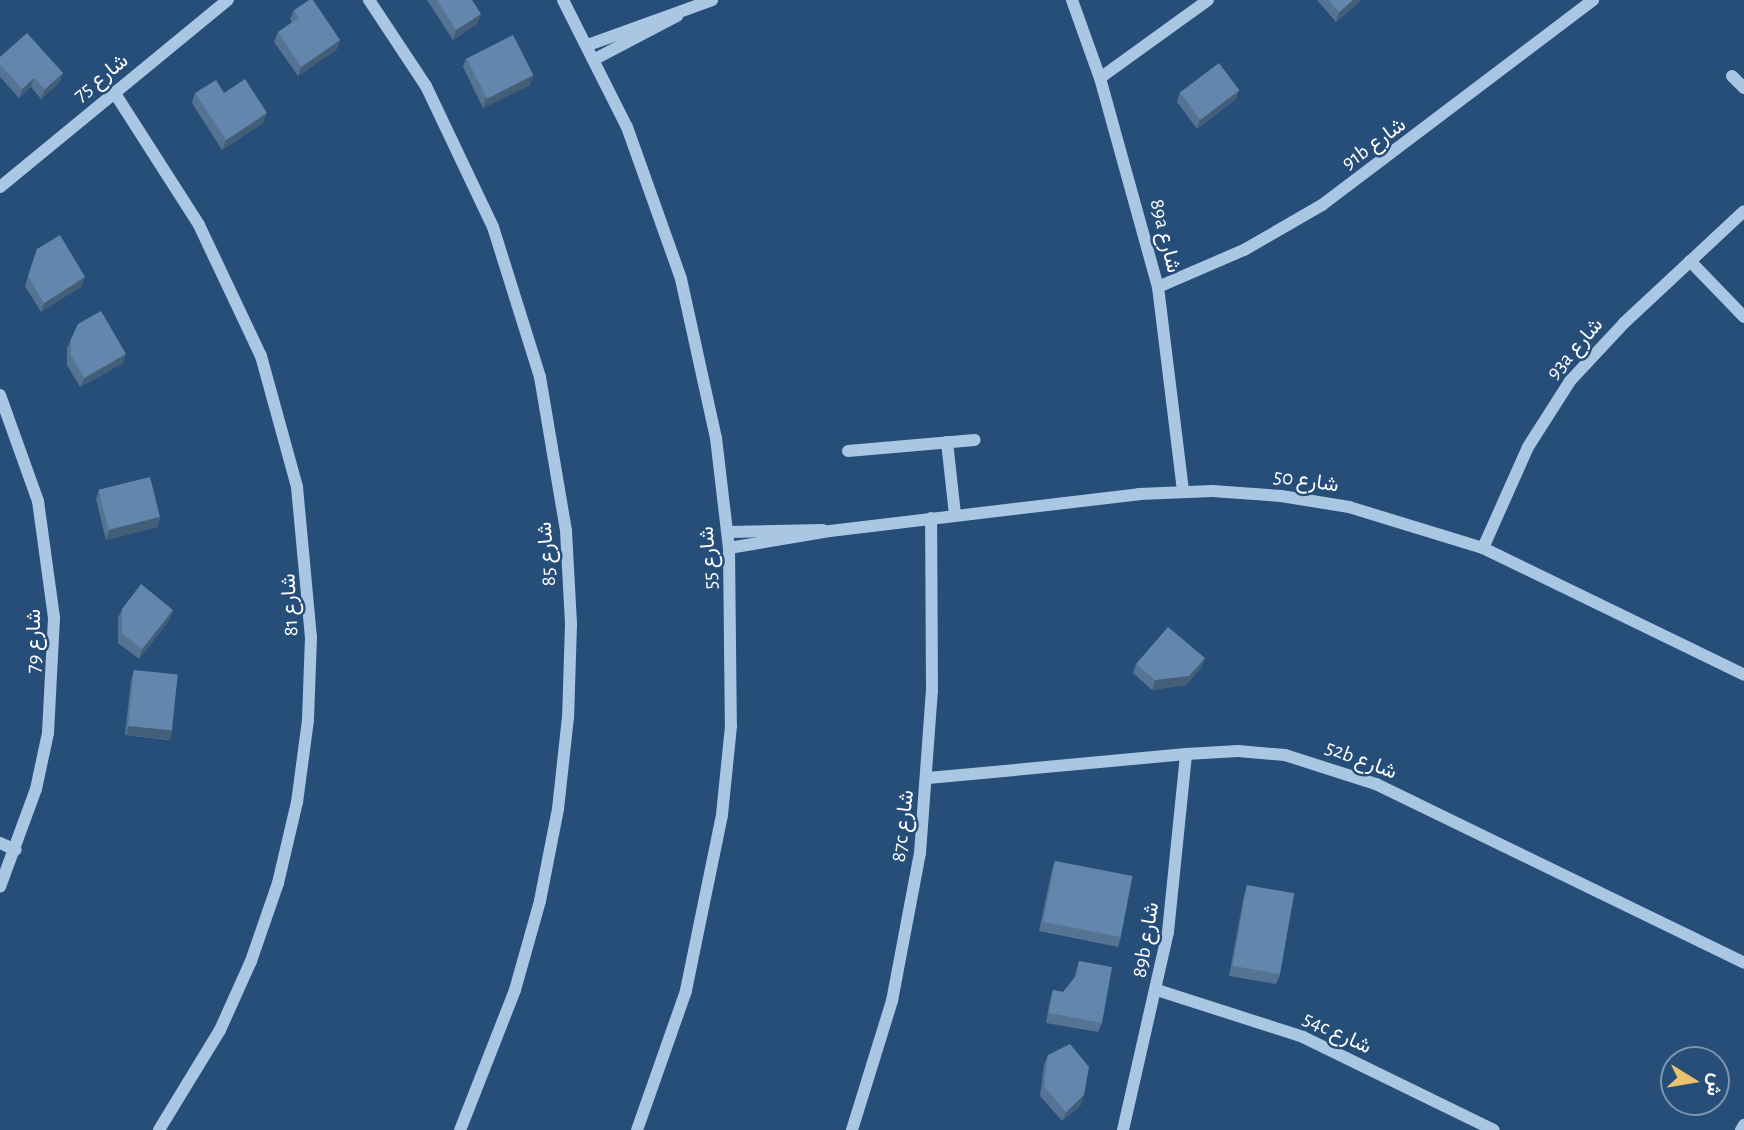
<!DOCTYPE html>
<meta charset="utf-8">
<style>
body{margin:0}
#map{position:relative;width:1744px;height:1130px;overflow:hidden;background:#264e79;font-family:"Alegreya Sans",Vazirmatn,sans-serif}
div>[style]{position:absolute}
.minor>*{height:12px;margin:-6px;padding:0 6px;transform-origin:6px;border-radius:6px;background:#a9c6e3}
.wall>*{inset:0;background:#557494}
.shaded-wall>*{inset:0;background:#455e78;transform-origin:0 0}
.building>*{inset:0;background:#6387ac;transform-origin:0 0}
span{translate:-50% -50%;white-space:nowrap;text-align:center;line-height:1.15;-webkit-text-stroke:5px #264e79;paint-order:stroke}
.street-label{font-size:21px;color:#fff}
.north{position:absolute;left:1660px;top:1046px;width:70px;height:70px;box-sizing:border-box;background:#264e79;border:2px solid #7d95af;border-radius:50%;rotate:101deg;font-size:19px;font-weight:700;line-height:28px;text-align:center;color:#fff}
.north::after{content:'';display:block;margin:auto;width:24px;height:32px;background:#ebc26f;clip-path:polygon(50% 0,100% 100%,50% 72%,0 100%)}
</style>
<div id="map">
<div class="minor">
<i style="left:369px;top:0;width:103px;rotate:56.5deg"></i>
<i style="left:426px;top:86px;width:156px;rotate:64.6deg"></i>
<i style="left:493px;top:227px;width:157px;rotate:72.6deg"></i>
<i style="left:540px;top:377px;width:156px;rotate:80.4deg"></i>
<i style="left:566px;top:531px;width:93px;rotate:86.9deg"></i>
<i style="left:571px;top:624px;width:93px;rotate:91.8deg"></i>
<i style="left:568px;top:717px;width:93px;rotate:96.2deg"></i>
<i style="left:558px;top:809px;width:94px;rotate:101.1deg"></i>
<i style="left:540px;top:901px;width:92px;rotate:105.7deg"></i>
<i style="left:515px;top:990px;width:150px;rotate:111.4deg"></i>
<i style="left:563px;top:0;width:142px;rotate:63.3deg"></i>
<i style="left:627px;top:127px;width:161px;rotate:70.4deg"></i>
<i style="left:681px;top:279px;width:163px;rotate:77.6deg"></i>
<i style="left:716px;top:438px;width:111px;rotate:83.3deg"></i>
<i style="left:729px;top:548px;width:178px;rotate:89.4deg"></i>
<i style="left:731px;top:726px;width:89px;rotate:95.8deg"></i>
<i style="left:722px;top:815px;width:180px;rotate:101.6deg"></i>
<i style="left:686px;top:991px;width:147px;rotate:109.4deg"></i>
<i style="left:1072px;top:0;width:83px;rotate:70.3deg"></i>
<i style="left:1100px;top:78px;width:217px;rotate:74.5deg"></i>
<i style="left:1158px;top:287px;width:206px;rotate:83deg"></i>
<i style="left:588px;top:45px;width:132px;rotate:-19.9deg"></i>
<i style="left:595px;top:59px;width:93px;rotate:-27.7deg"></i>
<i style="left:1732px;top:76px;width:17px;rotate:45deg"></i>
<i style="left:1100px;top:78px;width:133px;rotate:-35.8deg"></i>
<i style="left:114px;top:92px;width:158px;rotate:57.4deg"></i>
<i style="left:199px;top:225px;width:145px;rotate:64.7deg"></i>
<i style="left:261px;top:356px;width:136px;rotate:74.6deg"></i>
<i style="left:297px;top:487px;width:151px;rotate:84.7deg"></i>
<i style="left:311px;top:637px;width:83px;rotate:92.1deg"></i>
<i style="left:308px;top:720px;width:83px;rotate:97.6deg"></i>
<i style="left:297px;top:802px;width:83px;rotate:103.2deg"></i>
<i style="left:278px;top:883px;width:83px;rotate:109.1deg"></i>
<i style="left:251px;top:961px;width:76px;rotate:114.2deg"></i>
<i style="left:220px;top:1030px;width:117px;rotate:121.4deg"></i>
<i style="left:0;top:187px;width:295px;rotate:-39.4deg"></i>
<i style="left:1690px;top:261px;width:78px;rotate:46deg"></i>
<i style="left:1158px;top:287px;width:94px;rotate:-23.3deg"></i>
<i style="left:1244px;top:250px;width:90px;rotate:-30deg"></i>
<i style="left:1322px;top:205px;width:340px;rotate:-37.1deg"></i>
<i style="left:0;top:395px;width:113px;rotate:70.3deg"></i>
<i style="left:38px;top:501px;width:118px;rotate:82.2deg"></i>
<i style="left:54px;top:618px;width:115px;rotate:93deg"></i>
<i style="left:48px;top:733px;width:57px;rotate:102.1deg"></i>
<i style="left:36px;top:789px;width:104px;rotate:110.2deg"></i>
<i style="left:947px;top:442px;width:73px;rotate:83.7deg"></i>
<i style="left:848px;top:451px;width:127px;rotate:-5deg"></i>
<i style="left:728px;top:532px;width:95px;rotate:-1.2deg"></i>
<i style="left:729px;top:548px;width:102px;rotate:-9.6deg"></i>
<i style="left:830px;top:531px;width:311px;rotate:-6.8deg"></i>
<i style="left:1139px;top:494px;width:73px;rotate:-2.4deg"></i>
<i style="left:1212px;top:491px;width:69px;rotate:4.1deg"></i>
<i style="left:1281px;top:496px;width:69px;rotate:9.2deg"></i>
<i style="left:1349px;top:507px;width:140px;rotate:17deg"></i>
<i style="left:1483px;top:548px;width:290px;rotate:25.9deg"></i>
<i style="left:1483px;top:548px;width:111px;rotate:-66deg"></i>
<i style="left:1528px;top:447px;width:78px;rotate:-57.5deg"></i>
<i style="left:1570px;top:381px;width:79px;rotate:-47deg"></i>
<i style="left:1624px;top:323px;width:164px;rotate:-43deg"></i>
<i style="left:928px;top:778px;width:259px;rotate:-5.3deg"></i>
<i style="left:1186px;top:754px;width:52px;rotate:-3.3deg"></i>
<i style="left:1238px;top:751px;width:47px;rotate:4.9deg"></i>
<i style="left:1285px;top:755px;width:96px;rotate:17.7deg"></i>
<i style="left:1376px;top:784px;width:409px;rotate:25.9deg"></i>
<i style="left:0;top:843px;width:17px;rotate:24deg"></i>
<i style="left:1157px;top:990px;width:153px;rotate:17.8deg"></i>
<i style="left:1303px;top:1037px;width:212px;rotate:26deg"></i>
<i style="left:852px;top:1130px;width:135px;rotate:-72.8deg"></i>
<i style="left:892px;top:1001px;width:151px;rotate:-79.3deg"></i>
<i style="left:920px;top:853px;width:162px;rotate:-85.8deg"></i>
<i style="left:932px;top:691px;width:173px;rotate:-90.3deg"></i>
<i style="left:1123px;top:1130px;width:203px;rotate:-77.2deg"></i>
<i style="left:1168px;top:932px;width:179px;rotate:-84.2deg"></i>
<i style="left:1741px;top:1130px;width:6px;rotate:-59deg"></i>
</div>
<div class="wall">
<i style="clip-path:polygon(427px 0,472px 0,478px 23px,453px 40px)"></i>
<i style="clip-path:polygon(1317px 0,1361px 0,1336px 22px)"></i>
<i style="clip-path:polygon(294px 10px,340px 40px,337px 49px,298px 76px,274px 42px,278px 32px,292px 22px,290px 19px)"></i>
<i style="clip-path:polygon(0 57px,63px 73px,59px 83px,41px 99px,31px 87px,19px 98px,0 77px)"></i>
<i style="clip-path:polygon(466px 58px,530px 85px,483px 108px,463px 67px)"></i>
<i style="clip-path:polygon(1239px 90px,1236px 99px,1197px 129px,1177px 102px,1180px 92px)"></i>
<i style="clip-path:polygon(195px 93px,224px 93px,263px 123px,222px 150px,192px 103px)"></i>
<i style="clip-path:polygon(37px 249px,82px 286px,41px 312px,25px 286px)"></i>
<i style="clip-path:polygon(71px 339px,123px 363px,80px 387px,67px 365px,67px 348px)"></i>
<i style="clip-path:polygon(99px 490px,160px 517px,157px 527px,106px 540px,96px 499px)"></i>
<i style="clip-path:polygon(122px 609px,170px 619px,139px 659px,118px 643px,118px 618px)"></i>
<i style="clip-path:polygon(1205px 658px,1201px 668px,1186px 685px,1152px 690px,1133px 673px,1136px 664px)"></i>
<i style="clip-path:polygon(134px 670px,172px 731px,168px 740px,125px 735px,131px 680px)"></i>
<i style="clip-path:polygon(1055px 861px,1121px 937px,1118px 947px,1039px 931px,1052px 870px)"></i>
<i style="clip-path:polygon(1247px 885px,1280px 975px,1276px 984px,1229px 976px,1244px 895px)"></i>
<i style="clip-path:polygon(1079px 961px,1102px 1023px,1098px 1032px,1046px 1023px,1050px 1000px,1053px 990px,1063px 992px,1074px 978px)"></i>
<i style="clip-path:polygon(1048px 1055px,1081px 1105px,1062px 1121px,1040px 1096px,1044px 1065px)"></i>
</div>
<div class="shaded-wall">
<i style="clip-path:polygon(1353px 0,1361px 0,1336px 22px,1339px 12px)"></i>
<i style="clip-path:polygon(481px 14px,478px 23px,453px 40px,456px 30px)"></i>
<i style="clip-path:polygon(340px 40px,337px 49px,298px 76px,301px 67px)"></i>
<i style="clip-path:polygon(63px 73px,59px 83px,41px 99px,45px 89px)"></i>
<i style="clip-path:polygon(533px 75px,530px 85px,483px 108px,486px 98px)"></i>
<i style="clip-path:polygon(34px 78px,31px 87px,19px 98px,22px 89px)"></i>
<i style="clip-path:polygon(1239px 90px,1236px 99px,1197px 129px,1200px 119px)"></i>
<i style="clip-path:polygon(267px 113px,263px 123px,222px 150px,226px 140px)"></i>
<i style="clip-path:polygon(85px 277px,82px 286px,41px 312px,44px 303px)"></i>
<i style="clip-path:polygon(126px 354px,123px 363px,80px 387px,84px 378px)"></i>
<i style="clip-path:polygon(160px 517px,157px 527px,106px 540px,109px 530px)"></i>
<i style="clip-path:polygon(173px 610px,170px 619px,139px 659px,142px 649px)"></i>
<i style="clip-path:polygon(1205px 658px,1201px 668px,1186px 685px,1152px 690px,1155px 680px)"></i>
<i style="left:128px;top:726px;width:44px;height:9px;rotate:6deg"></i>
<i style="clip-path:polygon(1084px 1095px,1081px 1105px,1062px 1121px,1066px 1112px)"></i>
</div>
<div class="building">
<i style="clip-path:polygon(309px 0,313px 0,340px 40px,301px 67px,278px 32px,299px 18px,294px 10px)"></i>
<i style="clip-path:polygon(437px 0,472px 0,481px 14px,456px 30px)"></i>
<i style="clip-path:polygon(1329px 0,1353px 0,1339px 12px)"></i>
<i style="clip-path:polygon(27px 33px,63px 73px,45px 89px,34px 78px,22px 89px,0 64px,0 57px)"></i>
<i style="left:513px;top:35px;width:45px;height:52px;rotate:63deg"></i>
<i style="left:1219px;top:63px;width:34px;height:49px;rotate:53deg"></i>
<i style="clip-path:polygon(245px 79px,267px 113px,226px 140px,195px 93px,216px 80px,224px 93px)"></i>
<i style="clip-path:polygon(60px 235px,85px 277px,44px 303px,28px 276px,37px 249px)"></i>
<i style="clip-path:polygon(101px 311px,126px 354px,84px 378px,71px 355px,71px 339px,78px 324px)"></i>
<i style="left:150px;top:477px;width:41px;height:53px;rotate:76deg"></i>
<i style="clip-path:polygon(141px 584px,173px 610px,142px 649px,122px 633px,122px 609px)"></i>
<i style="clip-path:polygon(1168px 627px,1205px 658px,1189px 676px,1155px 680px,1136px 664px)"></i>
<i style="left:134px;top:670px;width:44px;height:56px;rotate:6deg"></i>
<i style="left:1055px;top:861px;width:79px;height:62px;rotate:11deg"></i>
<i style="left:1247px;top:885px;width:48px;height:82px;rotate:10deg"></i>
<i style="clip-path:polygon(1079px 961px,1112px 967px,1102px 1023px,1049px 1013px,1053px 990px,1063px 992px,1077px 975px)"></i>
<i style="clip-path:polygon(1070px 1044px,1089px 1067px,1084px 1095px,1066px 1112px,1044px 1086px,1048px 1055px)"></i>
</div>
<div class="street-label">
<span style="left:101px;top:78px;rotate:-39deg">شارع 75</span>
<span style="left:1374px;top:144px;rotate:-36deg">91b شارع</span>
<span style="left:1165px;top:236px;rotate:76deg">89a شارع</span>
<span style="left:1575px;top:349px;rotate:-49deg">93a شارع</span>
<span style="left:1306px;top:481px;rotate:8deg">شارع 50</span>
<span style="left:547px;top:554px;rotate:-94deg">شارع 85</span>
<span style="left:709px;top:558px;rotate:-94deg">شارع 55</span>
<span style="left:290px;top:605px;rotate:-93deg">شارع 81</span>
<span style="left:34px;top:641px;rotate:-90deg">شارع 79</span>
<span style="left:1361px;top:760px;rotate:21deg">52b شارع</span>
<span style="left:903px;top:826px;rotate:-83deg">87c شارع</span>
<span style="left:1146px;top:940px;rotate:-80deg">89b شارع</span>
<span style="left:1337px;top:1033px;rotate:25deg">54c شارع</span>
</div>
<div class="north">ش</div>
</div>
